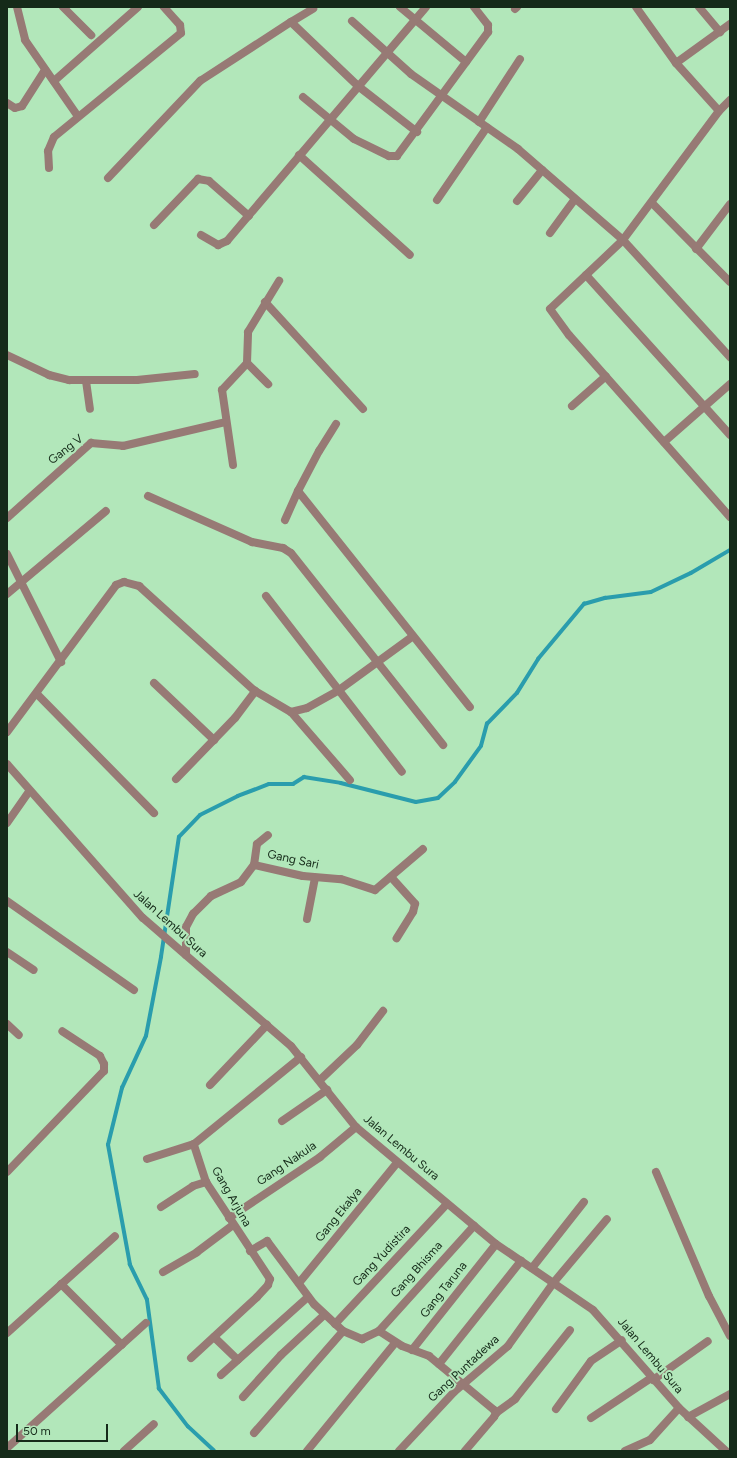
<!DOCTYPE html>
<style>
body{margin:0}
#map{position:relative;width:737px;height:1458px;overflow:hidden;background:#b2e7ba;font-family:Figtree,sans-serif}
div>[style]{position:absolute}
.stream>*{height:3.5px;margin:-1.75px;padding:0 1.75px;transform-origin:1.75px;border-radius:1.75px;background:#2a9dad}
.minor>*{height:8px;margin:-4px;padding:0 4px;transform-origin:4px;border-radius:4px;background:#977a75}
.tertiary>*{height:8px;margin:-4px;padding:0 4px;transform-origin:4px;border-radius:4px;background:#977a75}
span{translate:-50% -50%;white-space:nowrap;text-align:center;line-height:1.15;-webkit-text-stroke:4px #b2e7ba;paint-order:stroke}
.street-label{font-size:12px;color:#152a19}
.frame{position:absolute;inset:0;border:8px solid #152a19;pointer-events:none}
.scale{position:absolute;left:16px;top:1424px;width:92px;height:18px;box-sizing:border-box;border:2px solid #152a19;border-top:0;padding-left:5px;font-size:12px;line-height:14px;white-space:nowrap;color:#152a19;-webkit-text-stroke:3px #b2e7ba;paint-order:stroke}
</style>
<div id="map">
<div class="stream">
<i style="left:214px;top:1451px;width:35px;rotate:-137deg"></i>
<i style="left:188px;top:1427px;width:48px;rotate:-127.3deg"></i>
<i style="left:159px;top:1389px;width:90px;rotate:-97.7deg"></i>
<i style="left:147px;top:1300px;width:39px;rotate:-116deg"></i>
<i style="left:130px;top:1265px;width:122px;rotate:-100.4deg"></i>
<i style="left:108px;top:1145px;width:59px;rotate:-76.2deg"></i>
<i style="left:122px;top:1088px;width:57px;rotate:-65.2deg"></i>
<i style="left:146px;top:1036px;width:80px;rotate:-79.2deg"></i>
<i style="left:161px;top:957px;width:121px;rotate:-81.5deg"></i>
<i style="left:179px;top:837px;width:30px;rotate:-46deg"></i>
<i style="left:200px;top:815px;width:42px;rotate:-26.6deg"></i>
<i style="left:238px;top:796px;width:33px;rotate:-21deg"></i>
<i style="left:269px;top:784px;width:24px"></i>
<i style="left:293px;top:784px;width:13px;rotate:-32deg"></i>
<i style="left:304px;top:777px;width:37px;rotate:9deg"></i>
<i style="left:341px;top:783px;width:77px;rotate:14.2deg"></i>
<i style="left:416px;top:802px;width:22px;rotate:-10deg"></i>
<i style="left:438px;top:798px;width:23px;rotate:-43deg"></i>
<i style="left:455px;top:782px;width:44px;rotate:-54.2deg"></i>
<i style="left:481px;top:746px;width:23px;rotate:-75deg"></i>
<i style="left:487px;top:724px;width:43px;rotate:-45.9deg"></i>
<i style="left:517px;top:693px;width:40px;rotate:-58deg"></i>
<i style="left:538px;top:659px;width:72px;rotate:-50.1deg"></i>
<i style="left:584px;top:604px;width:22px;rotate:-16deg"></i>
<i style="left:605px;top:598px;width:46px;rotate:-7.4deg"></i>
<i style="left:651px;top:592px;width:44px;rotate:-25.4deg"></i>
<i style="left:691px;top:573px;width:45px;rotate:-30.5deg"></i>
</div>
<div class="minor">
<i style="left:17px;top:7px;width:34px;rotate:76deg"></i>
<i style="left:25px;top:40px;width:91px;rotate:55.3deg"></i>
<i style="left:63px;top:7px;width:40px;rotate:45deg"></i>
<i style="left:400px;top:7px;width:86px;rotate:39.8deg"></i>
<i style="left:636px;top:7px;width:69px;rotate:54.5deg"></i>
<i style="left:676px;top:63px;width:64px;rotate:48.1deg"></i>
<i style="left:699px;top:7px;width:33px;rotate:50deg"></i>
<i style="left:515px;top:9px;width:3px;rotate:-45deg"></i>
<i style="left:352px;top:21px;width:79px;rotate:41.9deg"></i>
<i style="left:411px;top:74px;width:131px;rotate:35deg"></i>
<i style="left:518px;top:149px;width:139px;rotate:40.9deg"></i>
<i style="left:623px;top:240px;width:159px;rotate:47.6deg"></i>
<i style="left:291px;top:22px;width:26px;rotate:-31deg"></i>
<i style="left:676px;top:63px;width:67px;rotate:-35.8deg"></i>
<i style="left:54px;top:81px;width:112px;rotate:-41.4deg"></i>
<i style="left:303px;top:97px;width:66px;rotate:39.5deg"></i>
<i style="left:354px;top:139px;width:39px;rotate:26deg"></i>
<i style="left:389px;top:156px;width:8px"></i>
<i style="left:397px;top:156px;width:154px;rotate:-53.7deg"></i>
<i style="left:488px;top:32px;width:7px;rotate:-90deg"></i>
<i style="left:488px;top:25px;width:23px;rotate:-128deg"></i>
<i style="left:730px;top:100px;width:16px;rotate:135deg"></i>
<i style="left:719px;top:111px;width:161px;rotate:126.7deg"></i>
<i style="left:623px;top:240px;width:100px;rotate:136.6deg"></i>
<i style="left:550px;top:309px;width:32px;rotate:54deg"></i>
<i style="left:569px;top:335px;width:243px;rotate:48.5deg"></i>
<i style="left:7px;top:103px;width:9px;rotate:32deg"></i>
<i style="left:15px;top:108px;width:7px;rotate:-16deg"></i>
<i style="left:22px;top:106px;width:43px;rotate:-57.4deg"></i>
<i style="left:479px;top:122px;width:75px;rotate:-56.9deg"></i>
<i style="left:299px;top:155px;width:149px;rotate:42deg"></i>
<i style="left:49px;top:168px;width:17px;rotate:-93deg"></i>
<i style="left:48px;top:151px;width:15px;rotate:-67deg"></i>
<i style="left:54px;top:137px;width:164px;rotate:-39.3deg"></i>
<i style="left:181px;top:33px;width:8px;rotate:-97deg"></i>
<i style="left:180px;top:25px;width:24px;rotate:-132deg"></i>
<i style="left:108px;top:178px;width:134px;rotate:-46.5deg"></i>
<i style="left:200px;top:81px;width:108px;rotate:-33deg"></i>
<i style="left:291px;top:22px;width:93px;rotate:43.7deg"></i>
<i style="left:358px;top:86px;width:75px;rotate:37.9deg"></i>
<i style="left:437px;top:200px;width:88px;rotate:-55.6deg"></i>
<i style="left:517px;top:201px;width:40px;rotate:-51deg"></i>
<i style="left:652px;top:203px;width:111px;rotate:45.4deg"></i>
<i style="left:154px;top:225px;width:64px;rotate:-46.3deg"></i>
<i style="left:198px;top:179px;width:11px;rotate:10deg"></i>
<i style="left:209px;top:181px;width:53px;rotate:41.2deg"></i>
<i style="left:550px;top:233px;width:42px;rotate:-53.7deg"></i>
<i style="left:201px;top:235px;width:20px;rotate:30deg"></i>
<i style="left:218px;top:245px;width:10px;rotate:-24deg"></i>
<i style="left:227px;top:241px;width:307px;rotate:-49.6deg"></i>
<i style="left:696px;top:249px;width:56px;rotate:-52.9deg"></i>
<i style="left:586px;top:275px;width:215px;rotate:48deg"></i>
<i style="left:265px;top:302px;width:145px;rotate:47.5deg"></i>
<i style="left:7px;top:355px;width:47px;rotate:25.5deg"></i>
<i style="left:49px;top:375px;width:21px;rotate:14deg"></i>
<i style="left:69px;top:380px;width:68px"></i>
<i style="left:137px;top:380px;width:58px;rotate:-5.9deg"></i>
<i style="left:247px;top:363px;width:30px;rotate:45deg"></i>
<i style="left:86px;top:381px;width:28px;rotate:82deg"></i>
<i style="left:572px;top:406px;width:45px;rotate:-41.4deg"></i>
<i style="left:336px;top:424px;width:32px;rotate:122deg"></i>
<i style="left:319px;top:451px;width:45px;rotate:117.7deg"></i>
<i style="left:298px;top:491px;width:276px;rotate:51.5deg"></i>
<i style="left:664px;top:442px;width:88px;rotate:-41.3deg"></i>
<i style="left:233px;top:465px;width:76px;rotate:-98.3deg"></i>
<i style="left:222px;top:390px;width:37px;rotate:-47deg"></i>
<i style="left:247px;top:363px;width:31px;rotate:-88deg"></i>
<i style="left:248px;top:332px;width:60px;rotate:-58.7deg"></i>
<i style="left:148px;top:496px;width:114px;rotate:23.9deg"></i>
<i style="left:252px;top:542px;width:32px;rotate:11deg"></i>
<i style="left:283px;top:548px;width:9px;rotate:32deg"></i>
<i style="left:291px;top:553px;width:245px;rotate:51.6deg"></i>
<i style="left:7px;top:518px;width:113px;rotate:-41.8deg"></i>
<i style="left:91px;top:443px;width:32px;rotate:5deg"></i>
<i style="left:123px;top:446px;width:105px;rotate:-13.2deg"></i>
<i style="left:285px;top:520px;width:32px;rotate:-66deg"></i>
<i style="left:7px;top:554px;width:121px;rotate:63.4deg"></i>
<i style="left:7px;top:594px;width:129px;rotate:-40deg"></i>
<i style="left:266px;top:596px;width:222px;rotate:52.3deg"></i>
<i style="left:154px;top:683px;width:83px;rotate:43.5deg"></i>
<i style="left:37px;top:694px;width:167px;rotate:45.5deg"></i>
<i style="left:291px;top:712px;width:90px;rotate:49.1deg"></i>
<i style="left:7px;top:732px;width:183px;rotate:-53.4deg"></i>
<i style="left:116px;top:585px;width:9px;rotate:-21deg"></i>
<i style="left:124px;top:582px;width:16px;rotate:15deg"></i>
<i style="left:139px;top:586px;width:156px;rotate:42.2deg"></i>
<i style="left:255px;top:691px;width:42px;rotate:30.3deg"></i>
<i style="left:291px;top:712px;width:16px;rotate:-14deg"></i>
<i style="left:307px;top:708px;width:37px;rotate:-29deg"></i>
<i style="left:339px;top:690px;width:90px;rotate:-36deg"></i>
<i style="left:176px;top:779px;width:85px;rotate:-46deg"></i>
<i style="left:235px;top:718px;width:34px;rotate:-53deg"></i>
<i style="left:7px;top:823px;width:39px;rotate:-55deg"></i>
<i style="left:254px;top:865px;width:21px;rotate:-82deg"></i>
<i style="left:257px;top:844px;width:14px;rotate:-39deg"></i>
<i style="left:391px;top:877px;width:36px;rotate:48deg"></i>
<i style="left:415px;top:904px;width:8px;rotate:104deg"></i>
<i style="left:413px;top:912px;width:31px;rotate:122deg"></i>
<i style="left:7px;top:901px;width:155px;rotate:35deg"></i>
<i style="left:307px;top:919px;width:42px;rotate:-79deg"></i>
<i style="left:7px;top:952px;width:32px;rotate:34deg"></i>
<i style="left:186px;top:955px;width:28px;rotate:-90deg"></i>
<i style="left:186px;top:927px;width:15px;rotate:-62deg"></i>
<i style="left:193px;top:914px;width:25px;rotate:-45deg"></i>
<i style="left:211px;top:896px;width:33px;rotate:-25deg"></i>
<i style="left:241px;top:882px;width:21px;rotate:-53deg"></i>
<i style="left:254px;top:865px;width:50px;rotate:12.7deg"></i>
<i style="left:303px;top:876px;width:38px;rotate:5deg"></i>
<i style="left:341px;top:879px;width:36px;rotate:18deg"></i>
<i style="left:375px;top:890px;width:63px;rotate:-40.5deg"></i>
<i style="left:7px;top:1024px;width:16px;rotate:43deg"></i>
<i style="left:320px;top:1080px;width:51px;rotate:-43.4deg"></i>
<i style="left:357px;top:1045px;width:43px;rotate:-52.6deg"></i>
<i style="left:210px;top:1085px;width:83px;rotate:-46.5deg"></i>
<i style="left:282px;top:1121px;width:55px;rotate:-34.6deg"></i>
<i style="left:147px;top:1159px;width:49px;rotate:-17.7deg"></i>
<i style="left:7px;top:1172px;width:140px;rotate:-46.2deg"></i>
<i style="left:104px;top:1071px;width:7px;rotate:-90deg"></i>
<i style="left:104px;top:1064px;width:9px;rotate:-117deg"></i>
<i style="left:100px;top:1056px;width:45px;rotate:-146.7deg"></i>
<i style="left:656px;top:1172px;width:135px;rotate:66.9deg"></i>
<i style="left:709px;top:1296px;width:45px;rotate:62.3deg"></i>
<i style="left:161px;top:1207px;width:38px;rotate:-33deg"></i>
<i style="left:193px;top:1186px;width:14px;rotate:-17deg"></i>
<i style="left:229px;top:1218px;width:110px;rotate:-33.8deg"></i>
<i style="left:320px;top:1157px;width:47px;rotate:-39.8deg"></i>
<i style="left:250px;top:1251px;width:20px;rotate:-30deg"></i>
<i style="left:267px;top:1241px;width:79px;rotate:53.3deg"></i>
<i style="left:314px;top:1304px;width:40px;rotate:43deg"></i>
<i style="left:343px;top:1331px;width:21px;rotate:23deg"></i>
<i style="left:362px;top:1339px;width:19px;rotate:-25deg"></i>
<i style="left:379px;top:1331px;width:27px;rotate:33deg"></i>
<i style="left:402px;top:1346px;width:29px;rotate:20deg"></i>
<i style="left:429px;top:1356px;width:85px;rotate:39.7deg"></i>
<i style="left:494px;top:1410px;width:4px;rotate:56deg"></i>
<i style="left:496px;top:1413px;width:4px;rotate:117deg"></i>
<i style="left:494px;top:1417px;width:45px;rotate:130.5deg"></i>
<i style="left:532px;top:1268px;width:84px;rotate:-51.8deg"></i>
<i style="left:163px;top:1272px;width:39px;rotate:-30deg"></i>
<i style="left:197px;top:1252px;width:45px;rotate:-36.9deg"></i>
<i style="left:299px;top:1283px;width:155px;rotate:-50.8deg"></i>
<i style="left:61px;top:1284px;width:86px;rotate:45deg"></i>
<i style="left:335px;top:1324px;width:164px;rotate:-47deg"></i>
<i style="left:379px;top:1331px;width:142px;rotate:-47.9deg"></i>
<i style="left:7px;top:1333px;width:145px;rotate:-41.9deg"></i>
<i style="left:214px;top:1337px;width:33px;rotate:44deg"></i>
<i style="left:412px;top:1350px;width:135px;rotate:-51.6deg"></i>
<i style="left:191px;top:1358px;width:90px;rotate:-42.7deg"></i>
<i style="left:257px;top:1297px;width:16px;rotate:-47deg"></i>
<i style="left:268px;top:1285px;width:6px;rotate:-72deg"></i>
<i style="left:270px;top:1279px;width:116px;rotate:-123.4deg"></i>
<i style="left:206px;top:1182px;width:40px;rotate:-108deg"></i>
<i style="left:194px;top:1144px;width:138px;rotate:-39.1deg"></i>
<i style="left:439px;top:1364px;width:132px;rotate:-51.5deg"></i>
<i style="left:221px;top:1375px;width:117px;rotate:-41.9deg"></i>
<i style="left:653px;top:1380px;width:67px;rotate:-35.3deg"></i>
<i style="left:243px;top:1397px;width:57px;rotate:-47.9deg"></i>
<i style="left:281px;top:1355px;width:59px;rotate:-42.9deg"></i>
<i style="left:556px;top:1409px;width:59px;rotate:-53.9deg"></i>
<i style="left:591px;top:1361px;width:37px;rotate:-34deg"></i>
<i style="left:496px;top:1413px;width:24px;rotate:-36deg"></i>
<i style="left:515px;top:1399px;width:88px;rotate:-51.4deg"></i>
<i style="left:688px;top:1417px;width:48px;rotate:-28.7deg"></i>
<i style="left:591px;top:1418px;width:72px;rotate:-33.7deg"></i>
<i style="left:254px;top:1433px;width:135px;rotate:-48.9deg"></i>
<i style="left:7px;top:1448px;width:187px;rotate:-42deg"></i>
<i style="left:124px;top:1451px;width:40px;rotate:-42deg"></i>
<i style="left:307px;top:1451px;width:139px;rotate:-50.8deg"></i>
<i style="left:399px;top:1451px;width:81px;rotate:-47deg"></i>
<i style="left:454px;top:1392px;width:71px;rotate:-40.4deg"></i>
<i style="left:508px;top:1346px;width:79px;rotate:-54.3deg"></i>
<i style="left:554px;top:1282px;width:82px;rotate:-49.9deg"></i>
<i style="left:625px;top:1451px;width:27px;rotate:-24deg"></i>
<i style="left:650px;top:1440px;width:43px;rotate:-47.8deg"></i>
</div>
<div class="tertiary">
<i style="left:7px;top:764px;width:205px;rotate:48.6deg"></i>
<i style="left:143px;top:918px;width:196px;rotate:40.9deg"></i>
<i style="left:291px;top:1046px;width:104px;rotate:51.3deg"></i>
<i style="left:356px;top:1127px;width:182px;rotate:39.9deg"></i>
<i style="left:496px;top:1244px;width:117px;rotate:34.2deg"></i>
<i style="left:593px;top:1310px;width:130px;rotate:48.7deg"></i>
<i style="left:679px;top:1408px;width:64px;rotate:42.5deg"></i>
</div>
<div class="street-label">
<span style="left:66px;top:450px;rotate:-38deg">Gang V</span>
<span style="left:293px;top:860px;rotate:12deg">Gang Sari</span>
<span style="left:170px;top:924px;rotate:42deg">Jalan Lembu Sura</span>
<span style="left:401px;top:1148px;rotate:40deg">Jalan Lembu Sura</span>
<span style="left:287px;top:1164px;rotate:-34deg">Gang Nakula</span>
<span style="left:231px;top:1197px;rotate:60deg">Gang Arjuna</span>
<span style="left:339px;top:1215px;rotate:-51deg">Gang Ekalya</span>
<span style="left:382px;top:1256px;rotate:-47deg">Gang Yudistira</span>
<span style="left:417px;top:1270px;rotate:-48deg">Gang Bhisma</span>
<span style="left:444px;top:1290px;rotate:-52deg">Gang Taruna</span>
<span style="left:650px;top:1356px;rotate:50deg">Jalan Lembu Sura</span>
<span style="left:464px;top:1369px;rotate:-43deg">Gang Puntadewa</span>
</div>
<div class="frame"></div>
<div class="scale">50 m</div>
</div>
